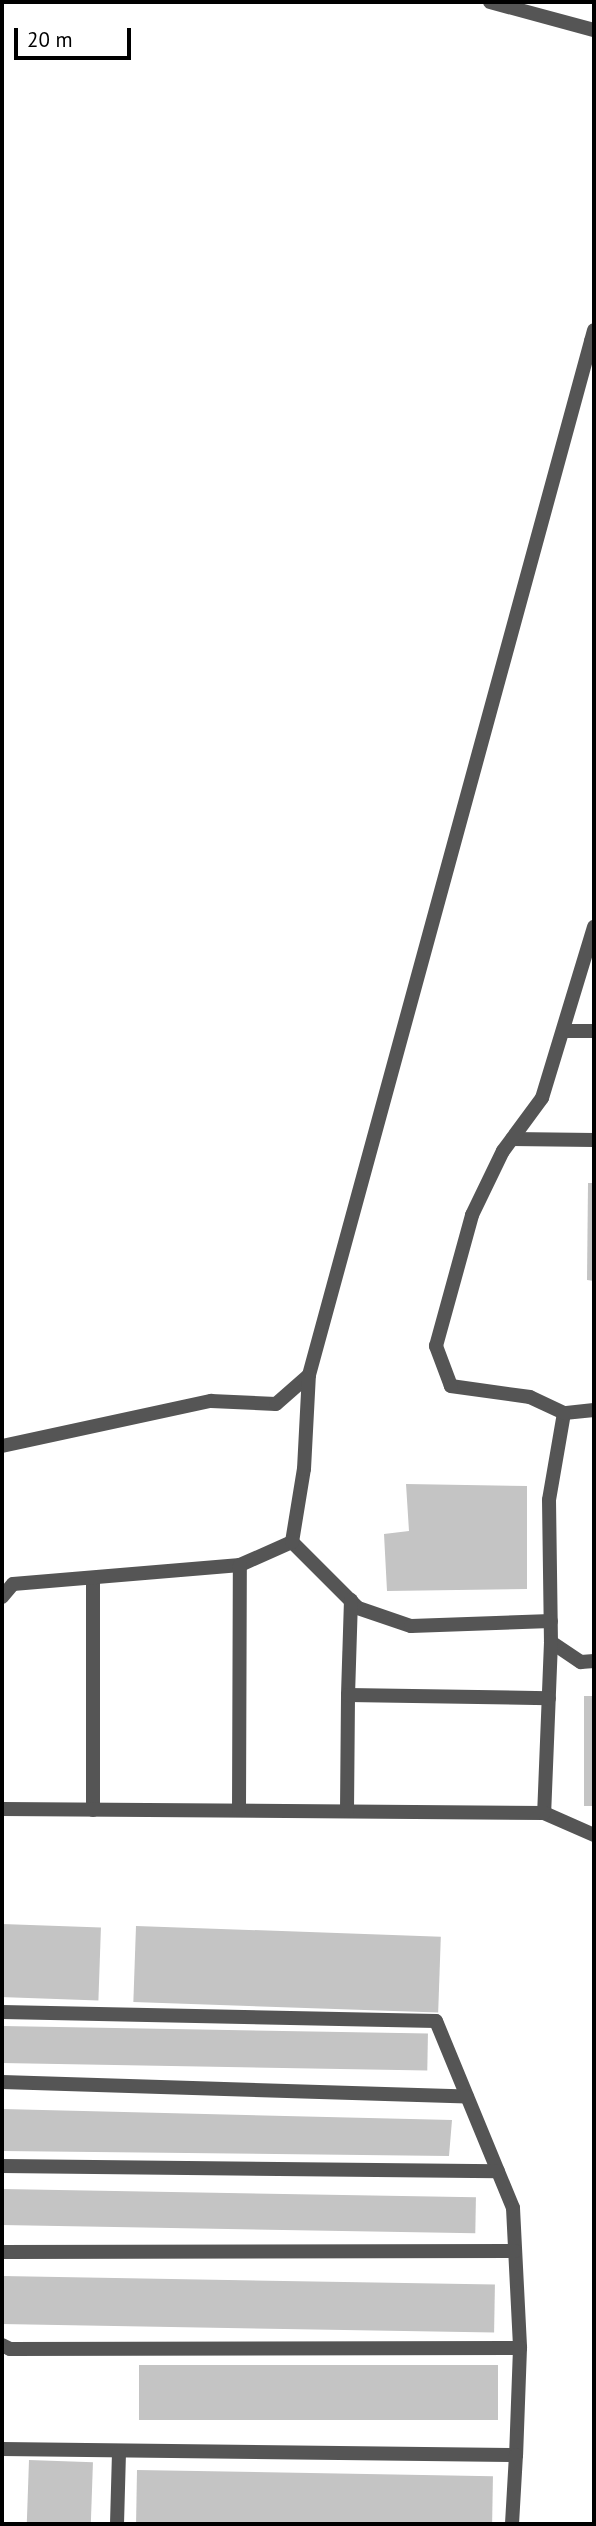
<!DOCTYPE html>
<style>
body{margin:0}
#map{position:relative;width:596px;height:2526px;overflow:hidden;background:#fff;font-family:"PT Sans",sans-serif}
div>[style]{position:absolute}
.building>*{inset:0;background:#c4c4c4;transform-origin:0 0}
.lane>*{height:14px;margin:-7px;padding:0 7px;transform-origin:7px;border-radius:7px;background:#555}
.street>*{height:14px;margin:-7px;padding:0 7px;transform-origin:7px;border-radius:7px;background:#555}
span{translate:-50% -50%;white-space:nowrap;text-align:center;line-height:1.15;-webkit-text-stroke:5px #fff;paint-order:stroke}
.frame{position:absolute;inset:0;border:4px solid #000;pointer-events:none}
.scale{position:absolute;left:14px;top:28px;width:117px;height:32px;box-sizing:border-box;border:4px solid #000;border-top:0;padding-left:9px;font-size:21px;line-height:24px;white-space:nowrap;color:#000;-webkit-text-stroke:5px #fff;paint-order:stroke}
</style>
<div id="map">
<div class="building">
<i style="clip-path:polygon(588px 1183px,594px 1183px,594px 1281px,587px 1280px)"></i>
<i style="clip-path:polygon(406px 1484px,527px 1486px,527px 1589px,387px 1591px,384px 1534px,409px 1531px)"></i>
<i style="left:584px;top:1696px;width:10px;height:110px"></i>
<i style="left:2px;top:1924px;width:99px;height:73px;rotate:2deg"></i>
<i style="left:136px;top:1926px;width:305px;height:76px;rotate:2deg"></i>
<i style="left:2px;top:2026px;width:426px;height:37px;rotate:1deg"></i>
<i style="clip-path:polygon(2px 2109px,452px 2120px,449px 2156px,2px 2151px)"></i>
<i style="left:2px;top:2189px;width:474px;height:36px;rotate:1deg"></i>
<i style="left:2px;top:2276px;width:493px;height:48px;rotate:1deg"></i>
<i style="left:498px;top:2365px;width:55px;height:359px;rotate:90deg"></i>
<i style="left:29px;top:2460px;width:64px;height:64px;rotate:2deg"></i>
<i style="left:137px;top:2470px;width:356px;height:53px;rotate:1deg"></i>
</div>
<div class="lane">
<i style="left:490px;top:2px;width:108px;rotate:15.1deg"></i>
<i style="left:563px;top:1031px;width:31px"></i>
<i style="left:512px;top:1139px;width:82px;rotate:0.7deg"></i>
<i style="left:594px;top:1410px;width:30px;rotate:174deg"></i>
<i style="left:564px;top:1413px;width:88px;rotate:99.8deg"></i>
<i style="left:549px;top:1500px;width:142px;rotate:89.2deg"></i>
<i style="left:551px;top:1642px;width:36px;rotate:34deg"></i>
<i style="left:581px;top:1662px;width:13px;rotate:-4deg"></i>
<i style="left:564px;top:1413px;width:38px;rotate:-155deg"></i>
<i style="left:530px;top:1397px;width:80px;rotate:-172.1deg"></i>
<i style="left:451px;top:1386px;width:43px;rotate:-110.6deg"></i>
<i style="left:436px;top:1346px;width:136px;rotate:-74.6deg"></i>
<i style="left:472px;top:1215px;width:71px;rotate:-64.2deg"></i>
<i style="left:503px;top:1151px;width:66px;rotate:-53.7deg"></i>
<i style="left:542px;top:1098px;width:179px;rotate:-73.1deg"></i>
<i style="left:2px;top:1446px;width:214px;rotate:-12.2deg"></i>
<i style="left:211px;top:1401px;width:65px;rotate:2.6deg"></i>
<i style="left:276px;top:1404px;width:44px;rotate:-41.3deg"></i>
<i style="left:309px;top:1375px;width:1083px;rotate:-74.74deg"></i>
<i style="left:292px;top:1542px;width:93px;rotate:45deg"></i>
<i style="left:358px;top:1608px;width:56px;rotate:18.8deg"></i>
<i style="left:411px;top:1626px;width:140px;rotate:-2deg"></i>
<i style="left:93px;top:1578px;width:232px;rotate:90deg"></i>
<i style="left:2px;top:1597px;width:17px;rotate:-50deg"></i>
<i style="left:13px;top:1584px;width:228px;rotate:-4.8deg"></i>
<i style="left:240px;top:1565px;width:57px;rotate:-23.9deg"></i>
<i style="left:292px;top:1542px;width:74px;rotate:-80.7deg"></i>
<i style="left:304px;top:1469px;width:94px;rotate:-87deg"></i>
<i style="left:551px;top:1642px;width:171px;rotate:92.3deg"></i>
<i style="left:544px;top:1813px;width:55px;rotate:23.7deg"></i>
<i style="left:348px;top:1695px;width:95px;rotate:-88.2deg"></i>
<i style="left:2px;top:1809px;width:542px;rotate:0.42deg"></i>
<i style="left:239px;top:1810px;width:245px;rotate:-89.8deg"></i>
<i style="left:347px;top:1811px;width:116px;rotate:-89.5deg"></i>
<i style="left:348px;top:1695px;width:201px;rotate:0.9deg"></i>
<i style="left:2px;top:2012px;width:434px;rotate:1.2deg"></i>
<i style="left:436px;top:2021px;width:202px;rotate:67.6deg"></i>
<i style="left:513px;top:2208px;width:140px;rotate:87.1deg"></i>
<i style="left:520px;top:2348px;width:107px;rotate:92.1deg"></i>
<i style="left:516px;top:2455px;width:514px;rotate:-179.33deg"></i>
<i style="left:2px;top:2082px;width:465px;rotate:1.8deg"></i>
<i style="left:2px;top:2166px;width:496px;rotate:0.6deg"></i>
<i style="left:2px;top:2252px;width:513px;rotate:-0.11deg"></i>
<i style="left:2px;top:2345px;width:9px;rotate:27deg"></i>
<i style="left:10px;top:2349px;width:510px;rotate:-0.11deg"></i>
<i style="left:117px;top:2524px;width:73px;rotate:-88.4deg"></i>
<i style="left:512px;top:2524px;width:69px;rotate:-86.7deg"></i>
</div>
<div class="street">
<i style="left:591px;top:341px;width:3px"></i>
</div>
<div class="frame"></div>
<div class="scale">20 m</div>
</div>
